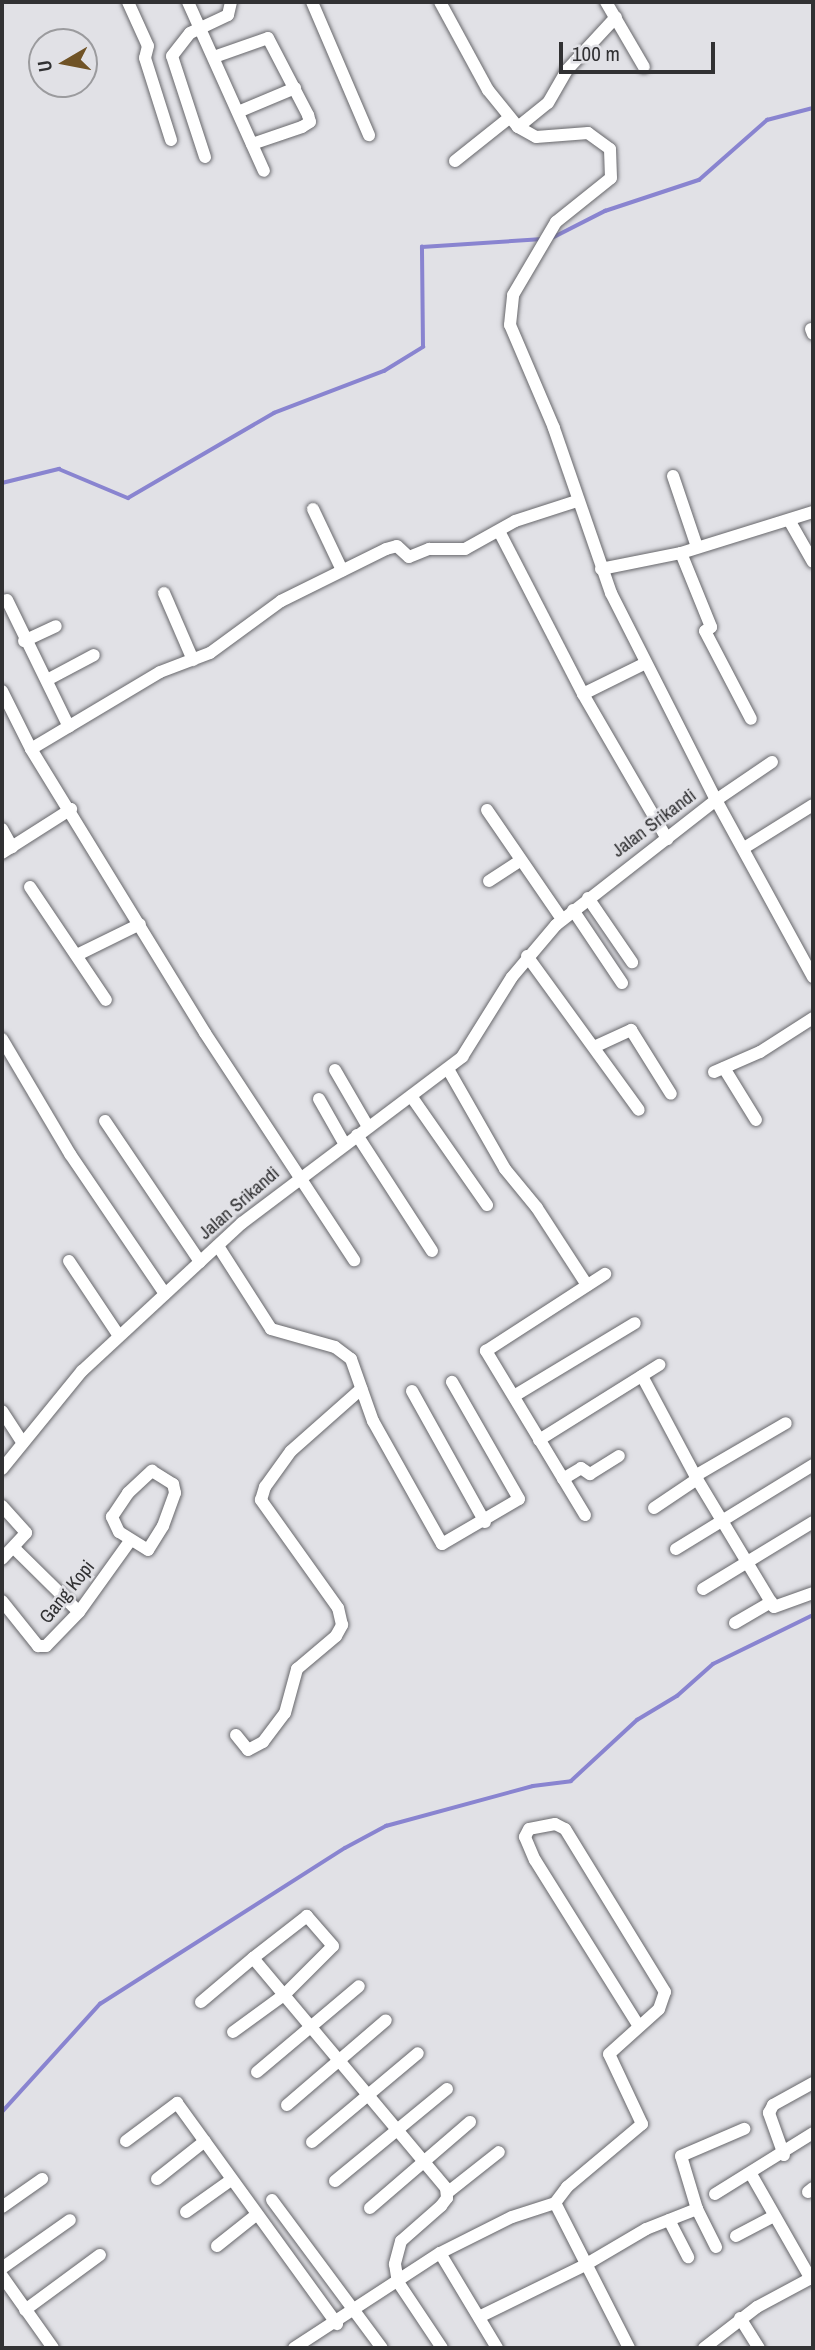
<!DOCTYPE html>
<style>
body{margin:0}
#map{position:relative;width:815px;height:2350px;overflow:hidden;background:#e1e1e6;font-family:"Archivo Narrow",sans-serif}
div>[style]{position:absolute}
.stream>*{height:3.5px;margin:-1.75px;padding:0 1.75px;transform-origin:1.75px;border-radius:1.75px;background:#8984d0}
.roads{filter:drop-shadow(0 0 2px #67676b) drop-shadow(0 0 2px #67676b)}
.minor>*{height:12px;margin:-6px;padding:0 6px;transform-origin:6px;border-radius:6px;background:#fff}
span{translate:-50% -50%;white-space:nowrap;text-align:center;line-height:1.15;-webkit-text-stroke:5px #e1e1e6;paint-order:stroke}
.street-label{font-size:19px;color:#313133}
.frame{position:absolute;inset:0;border:4px solid #313133;pointer-events:none}
.north{position:absolute;left:28px;top:28px;width:70px;height:70px;box-sizing:border-box;background:#e1e1e6;border:2px solid #9b9b9e;border-radius:50%;rotate:260deg;font-size:19px;font-weight:700;line-height:28px;text-align:center;color:#313133}
.north::after{content:'';display:block;margin:auto;width:24px;height:32px;background:#705326;clip-path:polygon(50% 0,100% 100%,50% 72%,0 100%)}
.scale{position:absolute;left:559px;top:42px;width:156px;height:32px;box-sizing:border-box;border:4px solid #313133;border-top:0;padding-left:9px;font-size:21px;line-height:24px;white-space:nowrap;color:#313133;-webkit-text-stroke:5px #e1e1e6;paint-order:stroke}
</style>
<div id="map">
<div class="stream">
<i style="left:550px;top:239px;width:62px;rotate:-27deg"></i>
<i style="left:605px;top:211px;width:99px;rotate:-18.3deg"></i>
<i style="left:699px;top:180px;width:91px;rotate:-41.4deg"></i>
<i style="left:767px;top:120px;width:48px;rotate:-14.6deg"></i>
<i style="left:2px;top:483px;width:59px;rotate:-13.8deg"></i>
<i style="left:59px;top:469px;width:75px;rotate:22.8deg"></i>
<i style="left:128px;top:498px;width:169px;rotate:-30.2deg"></i>
<i style="left:274px;top:413px;width:118px;rotate:-20.9deg"></i>
<i style="left:384px;top:371px;width:46px;rotate:-31.6deg"></i>
<i style="left:423px;top:347px;width:100px;rotate:-90.6deg"></i>
<i style="left:422px;top:247px;width:121px;rotate:-3.8deg"></i>
<i style="left:2px;top:2112px;width:146px;rotate:-47.8deg"></i>
<i style="left:100px;top:2004px;width:290px;rotate:-32.5deg"></i>
<i style="left:345px;top:1848px;width:47px;rotate:-28.2deg"></i>
<i style="left:386px;top:1826px;width:152px;rotate:-15.2deg"></i>
<i style="left:533px;top:1786px;width:38px;rotate:-7deg"></i>
<i style="left:571px;top:1781px;width:90px;rotate:-42.7deg"></i>
<i style="left:637px;top:1720px;width:47px;rotate:-31deg"></i>
<i style="left:677px;top:1696px;width:48px;rotate:-41.6deg"></i>
<i style="left:713px;top:1664px;width:111px;rotate:-26.1deg"></i>
</div>
<div class="roads">
<div class="minor">
<i style="left:128px;top:2px;width:48px;rotate:65.6deg"></i>
<i style="left:148px;top:46px;width:12px;rotate:104deg"></i>
<i style="left:145px;top:58px;width:86px;rotate:72.4deg"></i>
<i style="left:188px;top:2px;width:185px;rotate:65.8deg"></i>
<i style="left:312px;top:2px;width:145px;rotate:66.8deg"></i>
<i style="left:606px;top:2px;width:75px;rotate:59.7deg"></i>
<i style="left:214px;top:57px;width:57px;rotate:-19.4deg"></i>
<i style="left:268px;top:38px;width:87px;rotate:62.5deg"></i>
<i style="left:308px;top:115px;width:7px;rotate:74deg"></i>
<i style="left:310px;top:122px;width:9px;rotate:148deg"></i>
<i style="left:302px;top:127px;width:53px;rotate:161.2deg"></i>
<i style="left:238px;top:112px;width:62px;rotate:-22.8deg"></i>
<i style="left:518px;top:127px;width:38px;rotate:-39deg"></i>
<i style="left:548px;top:103px;width:38px;rotate:-60deg"></i>
<i style="left:567px;top:70px;width:72px;rotate:-47.2deg"></i>
<i style="left:205px;top:157px;width:106px;rotate:-108.1deg"></i>
<i style="left:172px;top:56px;width:29px;rotate:-52deg"></i>
<i style="left:190px;top:33px;width:42px;rotate:-25.3deg"></i>
<i style="left:228px;top:15px;width:13px;rotate:-77deg"></i>
<i style="left:455px;top:161px;width:69px;rotate:-38.5deg"></i>
<i style="left:811px;top:329px;width:5px;rotate:68deg"></i>
<i style="left:673px;top:476px;width:75px;rotate:71.3deg"></i>
<i style="left:313px;top:509px;width:68px;rotate:64.6deg"></i>
<i style="left:789px;top:520px;width:48px;rotate:60.3deg"></i>
<i style="left:499px;top:531px;width:183px;rotate:62.7deg"></i>
<i style="left:583px;top:694px;width:168px;rotate:59.9deg"></i>
<i style="left:681px;top:553px;width:80px;rotate:67.9deg"></i>
<i style="left:711px;top:627px;width:7px;rotate:146deg"></i>
<i style="left:705px;top:631px;width:99px;rotate:62.4deg"></i>
<i style="left:601px;top:569px;width:82px;rotate:-11.3deg"></i>
<i style="left:681px;top:553px;width:138px;rotate:-17.3deg"></i>
<i style="left:164px;top:593px;width:73px;rotate:66.6deg"></i>
<i style="left:7px;top:600px;width:141px;rotate:64deg"></i>
<i style="left:24px;top:641px;width:35px;rotate:-25deg"></i>
<i style="left:47px;top:680px;width:53px;rotate:-28deg"></i>
<i style="left:2px;top:691px;width:65px;rotate:63.4deg"></i>
<i style="left:31px;top:749px;width:333px;rotate:58.5deg"></i>
<i style="left:205px;top:1033px;width:272px;rotate:56.7deg"></i>
<i style="left:583px;top:694px;width:68px;rotate:-26.2deg"></i>
<i style="left:31px;top:749px;width:150px;rotate:-30.8deg"></i>
<i style="left:160px;top:672px;width:53px;rotate:-20.8deg"></i>
<i style="left:210px;top:653px;width:88px;rotate:-36.2deg"></i>
<i style="left:281px;top:601px;width:117px;rotate:-26.3deg"></i>
<i style="left:386px;top:549px;width:11px;rotate:-15deg"></i>
<i style="left:397px;top:546px;width:16px;rotate:43deg"></i>
<i style="left:409px;top:557px;width:22px;rotate:-22deg"></i>
<i style="left:429px;top:549px;width:36px"></i>
<i style="left:465px;top:549px;width:57px;rotate:-29.2deg"></i>
<i style="left:515px;top:521px;width:65px;rotate:-17.9deg"></i>
<i style="left:772px;top:762px;width:68px;rotate:145.8deg"></i>
<i style="left:716px;top:800px;width:202px;rotate:61.3deg"></i>
<i style="left:487px;top:810px;width:132px;rotate:55.5deg"></i>
<i style="left:2px;top:829px;width:21px;rotate:61deg"></i>
<i style="left:744px;top:848px;width:81px;rotate:-31.9deg"></i>
<i style="left:2px;top:853px;width:82px;rotate:-32.5deg"></i>
<i style="left:489px;top:881px;width:38px;rotate:-33deg"></i>
<i style="left:30px;top:887px;width:136px;rotate:56.1deg"></i>
<i style="left:588px;top:898px;width:78px;rotate:55.5deg"></i>
<i style="left:573px;top:910px;width:88px;rotate:56.1deg"></i>
<i style="left:77px;top:955px;width:70px;rotate:-26.2deg"></i>
<i style="left:527px;top:956px;width:190px;rotate:54deg"></i>
<i style="left:2px;top:1039px;width:134px;rotate:59.4deg"></i>
<i style="left:70px;top:1154px;width:169px;rotate:55.8deg"></i>
<i style="left:594px;top:1047px;width:41px;rotate:-24.7deg"></i>
<i style="left:631px;top:1030px;width:75px;rotate:58deg"></i>
<i style="left:724px;top:1068px;width:61px;rotate:58.4deg"></i>
<i style="left:448px;top:1069px;width:115px;rotate:60.3deg"></i>
<i style="left:505px;top:1169px;width:50px;rotate:50.6deg"></i>
<i style="left:537px;top:1208px;width:92px;rotate:57deg"></i>
<i style="left:335px;top:1070px;width:66px;rotate:59.9deg"></i>
<i style="left:714px;top:1072px;width:50px;rotate:-23.5deg"></i>
<i style="left:760px;top:1052px;width:63px;rotate:-32.7deg"></i>
<i style="left:411px;top:1096px;width:133px;rotate:55.1deg"></i>
<i style="left:319px;top:1099px;width:51px;rotate:60.4deg"></i>
<i style="left:105px;top:1121px;width:170px;rotate:56deg"></i>
<i style="left:357px;top:1135px;width:138px;rotate:57.1deg"></i>
<i style="left:218px;top:1246px;width:98px;rotate:57.4deg"></i>
<i style="left:271px;top:1329px;width:66px;rotate:15.7deg"></i>
<i style="left:335px;top:1347px;width:20px;rotate:37deg"></i>
<i style="left:351px;top:1359px;width:66px;rotate:70.5deg"></i>
<i style="left:373px;top:1421px;width:141px;rotate:60.7deg"></i>
<i style="left:442px;top:1544px;width:89px;rotate:-30.3deg"></i>
<i style="left:519px;top:1499px;width:135px;rotate:-119.8deg"></i>
<i style="left:69px;top:1261px;width:90px;rotate:56.3deg"></i>
<i style="left:642px;top:1376px;width:117px;rotate:61.9deg"></i>
<i style="left:697px;top:1479px;width:149px;rotate:59deg"></i>
<i style="left:774px;top:1607px;width:41px;rotate:-19.7deg"></i>
<i style="left:412px;top:1391px;width:150px;rotate:60.9deg"></i>
<i style="left:514px;top:1396px;width:141px;rotate:-31.1deg"></i>
<i style="left:2px;top:1411px;width:38px;rotate:57deg"></i>
<i style="left:539px;top:1440px;width:142px;rotate:-32deg"></i>
<i style="left:2px;top:1469px;width:127px;rotate:-50.8deg"></i>
<i style="left:82px;top:1371px;width:218px;rotate:-42.8deg"></i>
<i style="left:242px;top:1223px;width:276px;rotate:-37deg"></i>
<i style="left:462px;top:1057px;width:94px;rotate:-58deg"></i>
<i style="left:512px;top:977px;width:68px;rotate:-49.8deg"></i>
<i style="left:556px;top:925px;width:203px;rotate:-38deg"></i>
<i style="left:716px;top:800px;width:232px;rotate:-116.9deg"></i>
<i style="left:611px;top:593px;width:175px;rotate:-109.1deg"></i>
<i style="left:554px;top:428px;width:112px;rotate:-113.1deg"></i>
<i style="left:510px;top:325px;width:30px;rotate:-84deg"></i>
<i style="left:513px;top:295px;width:85px;rotate:-59.5deg"></i>
<i style="left:556px;top:222px;width:70px;rotate:-38.7deg"></i>
<i style="left:611px;top:178px;width:29px;rotate:-92deg"></i>
<i style="left:610px;top:149px;width:27px;rotate:-144deg"></i>
<i style="left:588px;top:133px;width:52px;rotate:175.6deg"></i>
<i style="left:536px;top:137px;width:21px;rotate:-151deg"></i>
<i style="left:518px;top:127px;width:48px;rotate:-129deg"></i>
<i style="left:488px;top:90px;width:100px;rotate:-118.6deg"></i>
<i style="left:152px;top:1471px;width:25px;rotate:32deg"></i>
<i style="left:173px;top:1484px;width:9px;rotate:77deg"></i>
<i style="left:175px;top:1493px;width:35px;rotate:110deg"></i>
<i style="left:163px;top:1526px;width:28px;rotate:122deg"></i>
<i style="left:148px;top:1550px;width:34px;rotate:-148deg"></i>
<i style="left:119px;top:1532px;width:17px;rotate:-115deg"></i>
<i style="left:112px;top:1517px;width:29px;rotate:-56deg"></i>
<i style="left:128px;top:1493px;width:33px;rotate:-43deg"></i>
<i style="left:695px;top:1476px;width:105px;rotate:-30.2deg"></i>
<i style="left:563px;top:1479px;width:21px;rotate:-31deg"></i>
<i style="left:581px;top:1468px;width:11px;rotate:34deg"></i>
<i style="left:590px;top:1474px;width:34px;rotate:-32deg"></i>
<i style="left:2px;top:1506px;width:36px;rotate:48deg"></i>
<i style="left:26px;top:1533px;width:35px;rotate:133deg"></i>
<i style="left:654px;top:1508px;width:52px;rotate:-34deg"></i>
<i style="left:585px;top:1515px;width:192px;rotate:-121.1deg"></i>
<i style="left:486px;top:1351px;width:142px;rotate:-32.9deg"></i>
<i style="left:14px;top:1548px;width:91px;rotate:44.6deg"></i>
<i style="left:676px;top:1549px;width:161px;rotate:-31.5deg"></i>
<i style="left:703px;top:1589px;width:129px;rotate:-31.3deg"></i>
<i style="left:2px;top:1601px;width:58px;rotate:51.3deg"></i>
<i style="left:38px;top:1646px;width:8px"></i>
<i style="left:46px;top:1646px;width:47px;rotate:-45.9deg"></i>
<i style="left:79px;top:1612px;width:87px;rotate:-54.3deg"></i>
<i style="left:735px;top:1623px;width:42px;rotate:-30.3deg"></i>
<i style="left:236px;top:1735px;width:19px;rotate:51deg"></i>
<i style="left:248px;top:1750px;width:17px;rotate:-28deg"></i>
<i style="left:263px;top:1742px;width:36px;rotate:-53deg"></i>
<i style="left:285px;top:1713px;width:46px;rotate:-74.7deg"></i>
<i style="left:297px;top:1669px;width:51px;rotate:-40.2deg"></i>
<i style="left:336px;top:1636px;width:13px;rotate:-61deg"></i>
<i style="left:342px;top:1625px;width:17px;rotate:-103deg"></i>
<i style="left:338px;top:1608px;width:133px;rotate:-125.5deg"></i>
<i style="left:261px;top:1500px;width:14px;rotate:-73deg"></i>
<i style="left:265px;top:1487px;width:44px;rotate:-54.2deg"></i>
<i style="left:291px;top:1451px;width:94px;rotate:-41.5deg"></i>
<i style="left:201px;top:2002px;width:68px;rotate:-40.2deg"></i>
<i style="left:253px;top:1958px;width:300px;rotate:50deg"></i>
<i style="left:446px;top:2188px;width:10px;rotate:84deg"></i>
<i style="left:447px;top:2198px;width:10px;rotate:127deg"></i>
<i style="left:441px;top:2206px;width:53px;rotate:138.8deg"></i>
<i style="left:401px;top:2241px;width:24px;rotate:105deg"></i>
<i style="left:395px;top:2264px;width:18px;rotate:81deg"></i>
<i style="left:398px;top:2282px;width:79px;rotate:56.3deg"></i>
<i style="left:233px;top:2032px;width:63px;rotate:-36deg"></i>
<i style="left:284px;top:1995px;width:69px;rotate:-45deg"></i>
<i style="left:333px;top:1946px;width:40px;rotate:-131deg"></i>
<i style="left:307px;top:1916px;width:68px;rotate:142.1deg"></i>
<i style="left:257px;top:2072px;width:133px;rotate:-40.1deg"></i>
<i style="left:287px;top:2105px;width:130px;rotate:-40.6deg"></i>
<i style="left:126px;top:2141px;width:64px;rotate:-36.7deg"></i>
<i style="left:177px;top:2103px;width:273px;rotate:54.1deg"></i>
<i style="left:312px;top:2142px;width:138px;rotate:-40deg"></i>
<i style="left:784px;top:2155px;width:45px;rotate:-109.7deg"></i>
<i style="left:769px;top:2113px;width:9px;rotate:-63deg"></i>
<i style="left:773px;top:2105px;width:46px;rotate:-28.8deg"></i>
<i style="left:751px;top:2174px;width:121px;rotate:60.3deg"></i>
<i style="left:157px;top:2179px;width:61px;rotate:-38.4deg"></i>
<i style="left:335px;top:2181px;width:145px;rotate:-39.4deg"></i>
<i style="left:808px;top:2192px;width:6px;rotate:-39deg"></i>
<i style="left:447px;top:2193px;width:66px;rotate:-38.3deg"></i>
<i style="left:715px;top:2194px;width:115px;rotate:-31.9deg"></i>
<i style="left:272px;top:2200px;width:184px;rotate:53.4deg"></i>
<i style="left:2px;top:2207px;width:49px;rotate:-35deg"></i>
<i style="left:370px;top:2208px;width:132px;rotate:-40.7deg"></i>
<i style="left:186px;top:2212px;width:55px;rotate:-35.4deg"></i>
<i style="left:669px;top:2220px;width:42px;rotate:62.8deg"></i>
<i style="left:736px;top:2236px;width:43px;rotate:-27.8deg"></i>
<i style="left:217px;top:2246px;width:50px;rotate:-38.5deg"></i>
<i style="left:716px;top:2247px;width:42px;rotate:-116.6deg"></i>
<i style="left:697px;top:2209px;width:55px;rotate:-106.8deg"></i>
<i style="left:681px;top:2156px;width:69px;rotate:-23.2deg"></i>
<i style="left:440px;top:2253px;width:111px;rotate:59deg"></i>
<i style="left:2px;top:2268px;width:83px;rotate:-35.2deg"></i>
<i style="left:2px;top:2276px;width:88px;rotate:54.7deg"></i>
<i style="left:25px;top:2310px;width:93px;rotate:-36.3deg"></i>
<i style="left:479px;top:2317px;width:118px;rotate:-26.1deg"></i>
<i style="left:585px;top:2265px;width:71px;rotate:-30.5deg"></i>
<i style="left:646px;top:2229px;width:55px;rotate:-21.4deg"></i>
<i style="left:740px;top:2318px;width:36px;rotate:58deg"></i>
<i style="left:294px;top:2348px;width:174px;rotate:-33.1deg"></i>
<i style="left:440px;top:2253px;width:80px;rotate:-26.6deg"></i>
<i style="left:512px;top:2217px;width:45px;rotate:-18deg"></i>
<i style="left:629px;top:2348px;width:163px;rotate:-117deg"></i>
<i style="left:555px;top:2203px;width:20px;rotate:-53deg"></i>
<i style="left:567px;top:2187px;width:98px;rotate:-40deg"></i>
<i style="left:642px;top:2124px;width:77px;rotate:-115.2deg"></i>
<i style="left:609px;top:2054px;width:67px;rotate:-42deg"></i>
<i style="left:659px;top:2009px;width:18px;rotate:-71deg"></i>
<i style="left:665px;top:1992px;width:191px;rotate:-121.5deg"></i>
<i style="left:565px;top:1829px;width:11px;rotate:-153deg"></i>
<i style="left:555px;top:1824px;width:26px;rotate:169deg"></i>
<i style="left:529px;top:1829px;width:9px;rotate:117deg"></i>
<i style="left:525px;top:1837px;width:25px;rotate:67deg"></i>
<i style="left:535px;top:1860px;width:195px;rotate:58deg"></i>
<i style="left:704px;top:2348px;width:67px;rotate:-37.7deg"></i>
<i style="left:757px;top:2307px;width:64px;rotate:-28.2deg"></i>
</div>
</div>
<div class="street-label">
<span style="left:654px;top:823px;rotate:-37deg">Jalan Srikandi</span>
<span style="left:239px;top:1203px;rotate:-41deg">Jalan Srikandi</span>
<span style="left:67px;top:1592px;rotate:-51deg">Gang Kopi</span>
</div>
<div class="frame"></div>
<div class="north">U</div>
<div class="scale">100 m</div>
</div>
